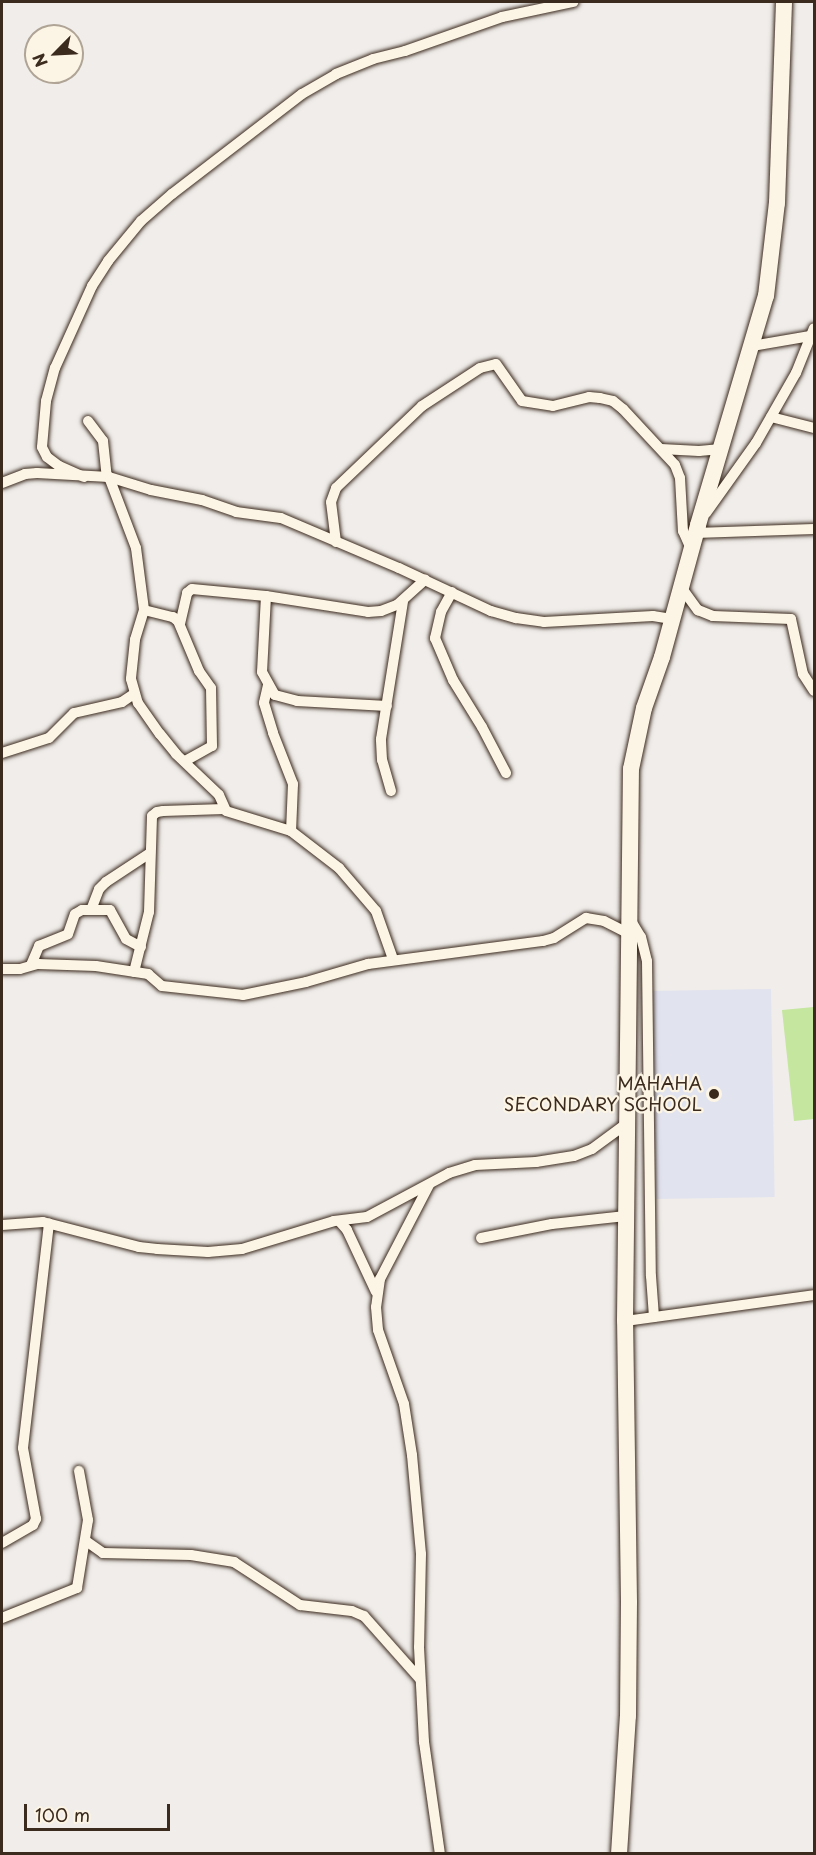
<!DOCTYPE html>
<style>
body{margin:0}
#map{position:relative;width:816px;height:1855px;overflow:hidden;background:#f0edea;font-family:"Playpen Sans",sans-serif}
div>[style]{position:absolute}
.built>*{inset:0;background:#e1e3ef;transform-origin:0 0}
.green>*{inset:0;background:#c4e69f}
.roads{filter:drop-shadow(0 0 2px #3b2a1e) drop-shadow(0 0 2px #3b2a1e)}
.minor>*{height:10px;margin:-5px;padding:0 5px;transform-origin:5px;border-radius:5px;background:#fcf5e5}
.secondary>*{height:16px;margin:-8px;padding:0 8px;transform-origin:8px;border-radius:8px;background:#fcf5e5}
.dots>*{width:16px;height:16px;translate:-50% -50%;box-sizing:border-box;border:3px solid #fcf5e5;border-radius:50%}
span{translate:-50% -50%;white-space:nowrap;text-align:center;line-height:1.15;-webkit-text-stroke:4.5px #fcf5e5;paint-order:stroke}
.poi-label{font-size:18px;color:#3b2a1e}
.right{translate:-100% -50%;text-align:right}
.frame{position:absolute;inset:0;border:3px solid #3b2a1e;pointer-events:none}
.north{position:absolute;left:24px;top:24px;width:60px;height:60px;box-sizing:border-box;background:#fcf5e5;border:2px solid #afa495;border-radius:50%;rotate:246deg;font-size:16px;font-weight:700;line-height:24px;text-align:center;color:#3b2a1e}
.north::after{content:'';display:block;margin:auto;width:21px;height:27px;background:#3b2a1e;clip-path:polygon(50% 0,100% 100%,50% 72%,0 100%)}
.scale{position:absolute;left:24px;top:1804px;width:146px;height:27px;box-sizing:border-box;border:3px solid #3b2a1e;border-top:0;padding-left:8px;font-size:18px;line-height:21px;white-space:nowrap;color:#3b2a1e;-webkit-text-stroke:4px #fcf5e5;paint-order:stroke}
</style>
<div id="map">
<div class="built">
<i style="left:771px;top:989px;width:208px;height:119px;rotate:89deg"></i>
</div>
<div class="green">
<i style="clip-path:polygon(814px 1007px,814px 1119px,794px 1121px,782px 1010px)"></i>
</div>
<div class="roads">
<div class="minor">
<i style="left:752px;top:346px;width:59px;rotate:-9.8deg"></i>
<i style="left:771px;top:417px;width:44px;rotate:14.3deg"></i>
<i style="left:88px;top:421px;width:25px;rotate:53deg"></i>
<i style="left:103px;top:441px;width:36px;rotate:84deg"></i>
<i style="left:661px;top:449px;width:38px;rotate:3deg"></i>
<i style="left:699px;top:451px;width:22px;rotate:-5deg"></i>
<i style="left:84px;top:477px;width:27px;rotate:-156deg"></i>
<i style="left:59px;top:466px;width:15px;rotate:-143deg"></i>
<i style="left:47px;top:457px;width:11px;rotate:-117deg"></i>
<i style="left:42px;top:447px;width:46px;rotate:-85deg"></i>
<i style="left:46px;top:401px;width:34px;rotate:-75deg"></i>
<i style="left:55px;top:368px;width:90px;rotate:-65.7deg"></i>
<i style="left:92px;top:286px;width:30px;rotate:-57deg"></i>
<i style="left:108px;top:261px;width:52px;rotate:-50.5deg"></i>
<i style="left:141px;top:221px;width:41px;rotate:-41.1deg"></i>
<i style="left:172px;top:194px;width:164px;rotate:-37.6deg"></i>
<i style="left:302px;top:94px;width:39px;rotate:-30deg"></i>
<i style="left:336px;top:74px;width:40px;rotate:-22deg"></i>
<i style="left:373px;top:59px;width:33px;rotate:-14deg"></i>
<i style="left:405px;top:51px;width:103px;rotate:-19.3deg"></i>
<i style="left:502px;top:17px;width:73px;rotate:-11.9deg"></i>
<i style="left:109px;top:477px;width:76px;rotate:69.2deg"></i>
<i style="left:136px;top:548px;width:63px;rotate:82.6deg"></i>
<i style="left:144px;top:610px;width:30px;rotate:14deg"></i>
<i style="left:173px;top:617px;width:6px;rotate:39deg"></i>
<i style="left:178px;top:621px;width:54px;rotate:67.2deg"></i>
<i style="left:199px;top:671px;width:21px;rotate:55deg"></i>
<i style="left:211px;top:688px;width:58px;rotate:89deg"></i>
<i style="left:212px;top:746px;width:31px;rotate:151deg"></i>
<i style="left:2px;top:483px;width:25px;rotate:-21deg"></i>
<i style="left:25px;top:474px;width:12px;rotate:-5deg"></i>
<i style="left:37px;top:473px;width:72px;rotate:3.2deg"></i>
<i style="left:109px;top:477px;width:44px;rotate:17.2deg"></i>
<i style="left:151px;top:490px;width:52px;rotate:11.1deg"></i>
<i style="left:202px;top:500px;width:36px;rotate:19deg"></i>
<i style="left:236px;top:512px;width:45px;rotate:7.6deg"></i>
<i style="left:281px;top:518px;width:128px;rotate:23deg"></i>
<i style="left:399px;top:568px;width:102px;rotate:25.1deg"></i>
<i style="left:491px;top:611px;width:26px;rotate:16deg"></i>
<i style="left:516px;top:618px;width:28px;rotate:8deg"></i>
<i style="left:544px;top:622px;width:109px;rotate:-3.2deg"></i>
<i style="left:653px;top:616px;width:19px;rotate:9deg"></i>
<i style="left:706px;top:513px;width:86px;rotate:-54.5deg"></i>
<i style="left:756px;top:443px;width:81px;rotate:-60.3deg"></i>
<i style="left:796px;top:373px;width:48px;rotate:-68.2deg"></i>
<i style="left:695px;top:533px;width:119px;rotate:-1.9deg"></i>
<i style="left:336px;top:542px;width:40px;rotate:-97.1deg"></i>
<i style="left:331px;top:502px;width:15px;rotate:-70deg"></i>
<i style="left:336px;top:488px;width:119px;rotate:-43.6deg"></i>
<i style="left:422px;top:406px;width:69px;rotate:-33.2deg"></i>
<i style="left:480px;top:368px;width:16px;rotate:-14deg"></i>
<i style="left:496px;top:364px;width:45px;rotate:54.9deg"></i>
<i style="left:522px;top:401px;width:31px;rotate:9deg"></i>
<i style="left:553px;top:406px;width:37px;rotate:-14deg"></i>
<i style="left:589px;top:397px;width:11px;rotate:5deg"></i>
<i style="left:600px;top:398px;width:13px;rotate:13deg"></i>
<i style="left:613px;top:401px;width:13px;rotate:39deg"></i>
<i style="left:623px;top:409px;width:76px;rotate:47.1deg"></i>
<i style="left:675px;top:465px;width:14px;rotate:69deg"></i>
<i style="left:680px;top:478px;width:53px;rotate:86.8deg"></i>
<i style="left:683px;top:531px;width:20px;rotate:66deg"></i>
<i style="left:681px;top:587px;width:29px;rotate:54deg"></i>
<i style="left:698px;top:610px;width:16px;rotate:22deg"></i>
<i style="left:713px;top:616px;width:78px;rotate:2.2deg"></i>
<i style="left:791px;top:619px;width:56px;rotate:77.7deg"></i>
<i style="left:803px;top:674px;width:20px;rotate:57deg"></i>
<i style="left:452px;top:592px;width:23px;rotate:119deg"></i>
<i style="left:441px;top:612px;width:27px;rotate:103deg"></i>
<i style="left:435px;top:638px;width:46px;rotate:66.8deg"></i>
<i style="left:453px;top:680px;width:55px;rotate:58.3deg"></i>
<i style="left:482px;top:727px;width:52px;rotate:62.4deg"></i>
<i style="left:266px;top:596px;width:76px;rotate:93deg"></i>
<i style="left:262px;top:672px;width:26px;rotate:61deg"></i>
<i style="left:275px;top:695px;width:23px;rotate:15deg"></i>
<i style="left:297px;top:701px;width:90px;rotate:3.2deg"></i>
<i style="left:144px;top:610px;width:31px;rotate:107deg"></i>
<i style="left:135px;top:640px;width:39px;rotate:96deg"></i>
<i style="left:131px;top:679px;width:25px;rotate:74deg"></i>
<i style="left:138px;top:703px;width:38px;rotate:55deg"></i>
<i style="left:160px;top:734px;width:26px;rotate:51deg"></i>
<i style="left:176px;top:754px;width:59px;rotate:43.6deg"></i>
<i style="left:219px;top:795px;width:17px;rotate:66deg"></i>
<i style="left:226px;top:811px;width:68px;rotate:17.1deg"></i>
<i style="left:291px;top:831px;width:61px;rotate:37.6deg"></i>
<i style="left:339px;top:868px;width:57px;rotate:49.3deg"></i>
<i style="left:376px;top:911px;width:51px;rotate:70.5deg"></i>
<i style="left:180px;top:624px;width:32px;rotate:-77deg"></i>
<i style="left:187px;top:593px;width:6px;rotate:-39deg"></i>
<i style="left:192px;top:589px;width:74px;rotate:5.4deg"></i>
<i style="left:266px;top:596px;width:103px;rotate:8.9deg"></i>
<i style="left:368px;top:612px;width:13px;rotate:-4deg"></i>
<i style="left:381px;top:611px;width:17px;rotate:-21deg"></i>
<i style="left:397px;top:605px;width:38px;rotate:-42deg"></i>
<i style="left:268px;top:685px;width:18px;rotate:103deg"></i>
<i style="left:264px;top:703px;width:31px;rotate:73deg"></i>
<i style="left:273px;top:733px;width:55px;rotate:68.6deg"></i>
<i style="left:293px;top:784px;width:47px;rotate:92.4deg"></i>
<i style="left:2px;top:753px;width:49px;rotate:-17.7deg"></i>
<i style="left:49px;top:738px;width:35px;rotate:-45deg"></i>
<i style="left:74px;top:713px;width:49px;rotate:-12.9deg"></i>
<i style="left:122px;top:702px;width:14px;rotate:-34deg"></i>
<i style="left:391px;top:791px;width:32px;rotate:-106deg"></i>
<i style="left:382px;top:760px;width:21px;rotate:-93deg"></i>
<i style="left:381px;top:739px;width:140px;rotate:-80.9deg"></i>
<i style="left:91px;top:910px;width:22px;rotate:-69deg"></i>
<i style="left:99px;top:889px;width:10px;rotate:-45deg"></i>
<i style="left:106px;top:882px;width:53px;rotate:-33.4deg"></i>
<i style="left:630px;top:919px;width:21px;rotate:59deg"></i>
<i style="left:641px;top:937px;width:25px;rotate:76deg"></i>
<i style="left:647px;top:961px;width:315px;rotate:89.3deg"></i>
<i style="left:651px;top:1276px;width:41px;rotate:85.8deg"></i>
<i style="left:31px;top:965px;width:21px;rotate:-67deg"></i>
<i style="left:39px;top:946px;width:31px;rotate:-22deg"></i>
<i style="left:68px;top:934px;width:21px;rotate:-71deg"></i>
<i style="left:75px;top:914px;width:8px;rotate:-30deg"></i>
<i style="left:82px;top:910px;width:28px"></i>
<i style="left:110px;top:910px;width:33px;rotate:61deg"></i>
<i style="left:126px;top:939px;width:17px;rotate:28deg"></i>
<i style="left:2px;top:969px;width:18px"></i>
<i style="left:20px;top:969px;width:19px;rotate:-16deg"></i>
<i style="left:38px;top:964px;width:58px;rotate:2deg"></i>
<i style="left:96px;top:966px;width:53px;rotate:8.7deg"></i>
<i style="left:148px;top:974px;width:18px;rotate:41deg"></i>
<i style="left:162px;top:986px;width:81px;rotate:6.3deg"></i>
<i style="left:243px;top:995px;width:64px;rotate:-11.7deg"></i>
<i style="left:306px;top:982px;width:65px;rotate:-16.2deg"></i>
<i style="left:368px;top:964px;width:177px;rotate:-7.5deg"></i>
<i style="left:543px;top:941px;width:11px;rotate:-15deg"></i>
<i style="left:554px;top:938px;width:38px;rotate:-32deg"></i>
<i style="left:586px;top:918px;width:18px;rotate:9deg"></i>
<i style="left:604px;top:921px;width:27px;rotate:27deg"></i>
<i style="left:134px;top:972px;width:62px;rotate:-76deg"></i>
<i style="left:149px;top:912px;width:96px;rotate:-88.2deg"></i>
<i style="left:152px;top:816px;width:6px;rotate:-39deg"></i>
<i style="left:157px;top:812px;width:6px;rotate:-9deg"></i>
<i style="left:163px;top:811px;width:61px;rotate:-1.9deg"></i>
<i style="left:429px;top:1185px;width:106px;rotate:117.5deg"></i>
<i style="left:380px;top:1279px;width:28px;rotate:98deg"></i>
<i style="left:376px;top:1307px;width:23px;rotate:85deg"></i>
<i style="left:378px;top:1330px;width:78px;rotate:70.6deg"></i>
<i style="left:404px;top:1404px;width:52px;rotate:81.1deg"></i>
<i style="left:412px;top:1455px;width:99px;rotate:84.8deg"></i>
<i style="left:421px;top:1554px;width:93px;rotate:91.2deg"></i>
<i style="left:419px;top:1647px;width:95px;rotate:87deg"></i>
<i style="left:424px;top:1742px;width:113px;rotate:81.9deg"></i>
<i style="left:339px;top:1221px;width:12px;rotate:48deg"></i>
<i style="left:347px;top:1230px;width:68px;rotate:64.9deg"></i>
<i style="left:2px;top:1225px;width:41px;rotate:-4.2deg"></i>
<i style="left:43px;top:1222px;width:99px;rotate:14.6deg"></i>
<i style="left:139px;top:1247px;width:18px;rotate:6deg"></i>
<i style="left:157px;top:1249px;width:51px;rotate:3.4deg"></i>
<i style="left:208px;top:1252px;width:34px;rotate:-5deg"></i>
<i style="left:242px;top:1249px;width:96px;rotate:-16.9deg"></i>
<i style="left:334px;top:1221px;width:33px;rotate:-7deg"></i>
<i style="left:367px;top:1217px;width:93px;rotate:-28.2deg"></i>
<i style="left:449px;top:1173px;width:27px;rotate:-17deg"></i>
<i style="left:475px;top:1165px;width:61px;rotate:-2.8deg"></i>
<i style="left:536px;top:1162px;width:38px;rotate:-9deg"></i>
<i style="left:574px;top:1156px;width:19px;rotate:-21deg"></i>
<i style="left:592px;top:1149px;width:42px;rotate:-36.3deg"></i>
<i style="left:481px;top:1238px;width:72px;rotate:-11.2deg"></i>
<i style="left:552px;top:1224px;width:74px;rotate:-6.2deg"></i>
<i style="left:625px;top:1321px;width:191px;rotate:-7.8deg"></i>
<i style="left:86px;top:1541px;width:21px;rotate:35deg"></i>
<i style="left:103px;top:1553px;width:88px;rotate:1.3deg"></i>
<i style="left:191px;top:1555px;width:44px;rotate:9.2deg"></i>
<i style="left:234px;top:1562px;width:79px;rotate:33.1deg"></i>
<i style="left:300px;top:1605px;width:52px;rotate:6.6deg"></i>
<i style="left:352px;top:1611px;width:13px;rotate:23deg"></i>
<i style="left:364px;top:1616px;width:84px;rotate:48.4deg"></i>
<i style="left:2px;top:1543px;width:36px;rotate:-30deg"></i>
<i style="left:33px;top:1525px;width:7px;rotate:-63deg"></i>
<i style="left:36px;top:1519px;width:72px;rotate:-100.4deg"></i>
<i style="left:23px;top:1448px;width:226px;rotate:-83.4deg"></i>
<i style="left:2px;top:1618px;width:81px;rotate:-21.8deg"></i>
<i style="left:77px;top:1588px;width:69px;rotate:-80.8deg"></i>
<i style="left:88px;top:1520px;width:50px;rotate:-100.4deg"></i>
</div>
<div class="secondary">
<i style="left:619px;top:1854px;width:138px;rotate:-86.3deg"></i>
<i style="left:628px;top:1716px;width:114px;rotate:-89.5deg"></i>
<i style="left:629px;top:1602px;width:281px;rotate:-90.8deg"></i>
<i style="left:625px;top:1321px;width:552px;rotate:-89.38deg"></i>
<i style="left:631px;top:769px;width:62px;rotate:-78deg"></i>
<i style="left:644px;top:708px;width:54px;rotate:-70.6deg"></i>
<i style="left:662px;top:657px;width:137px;rotate:-74.7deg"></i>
<i style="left:698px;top:525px;width:239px;rotate:-73.5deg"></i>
<i style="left:766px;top:296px;width:94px;rotate:-83.3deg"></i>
<i style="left:777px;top:203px;width:201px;rotate:-88deg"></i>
</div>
</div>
<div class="dots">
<i style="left:714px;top:1094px;background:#3b2a1e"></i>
</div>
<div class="poi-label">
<span class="right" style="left:702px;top:1094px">MAHAHA<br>SECONDARY SCHOOL</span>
</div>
<div class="frame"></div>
<div class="north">N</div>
<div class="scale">100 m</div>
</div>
